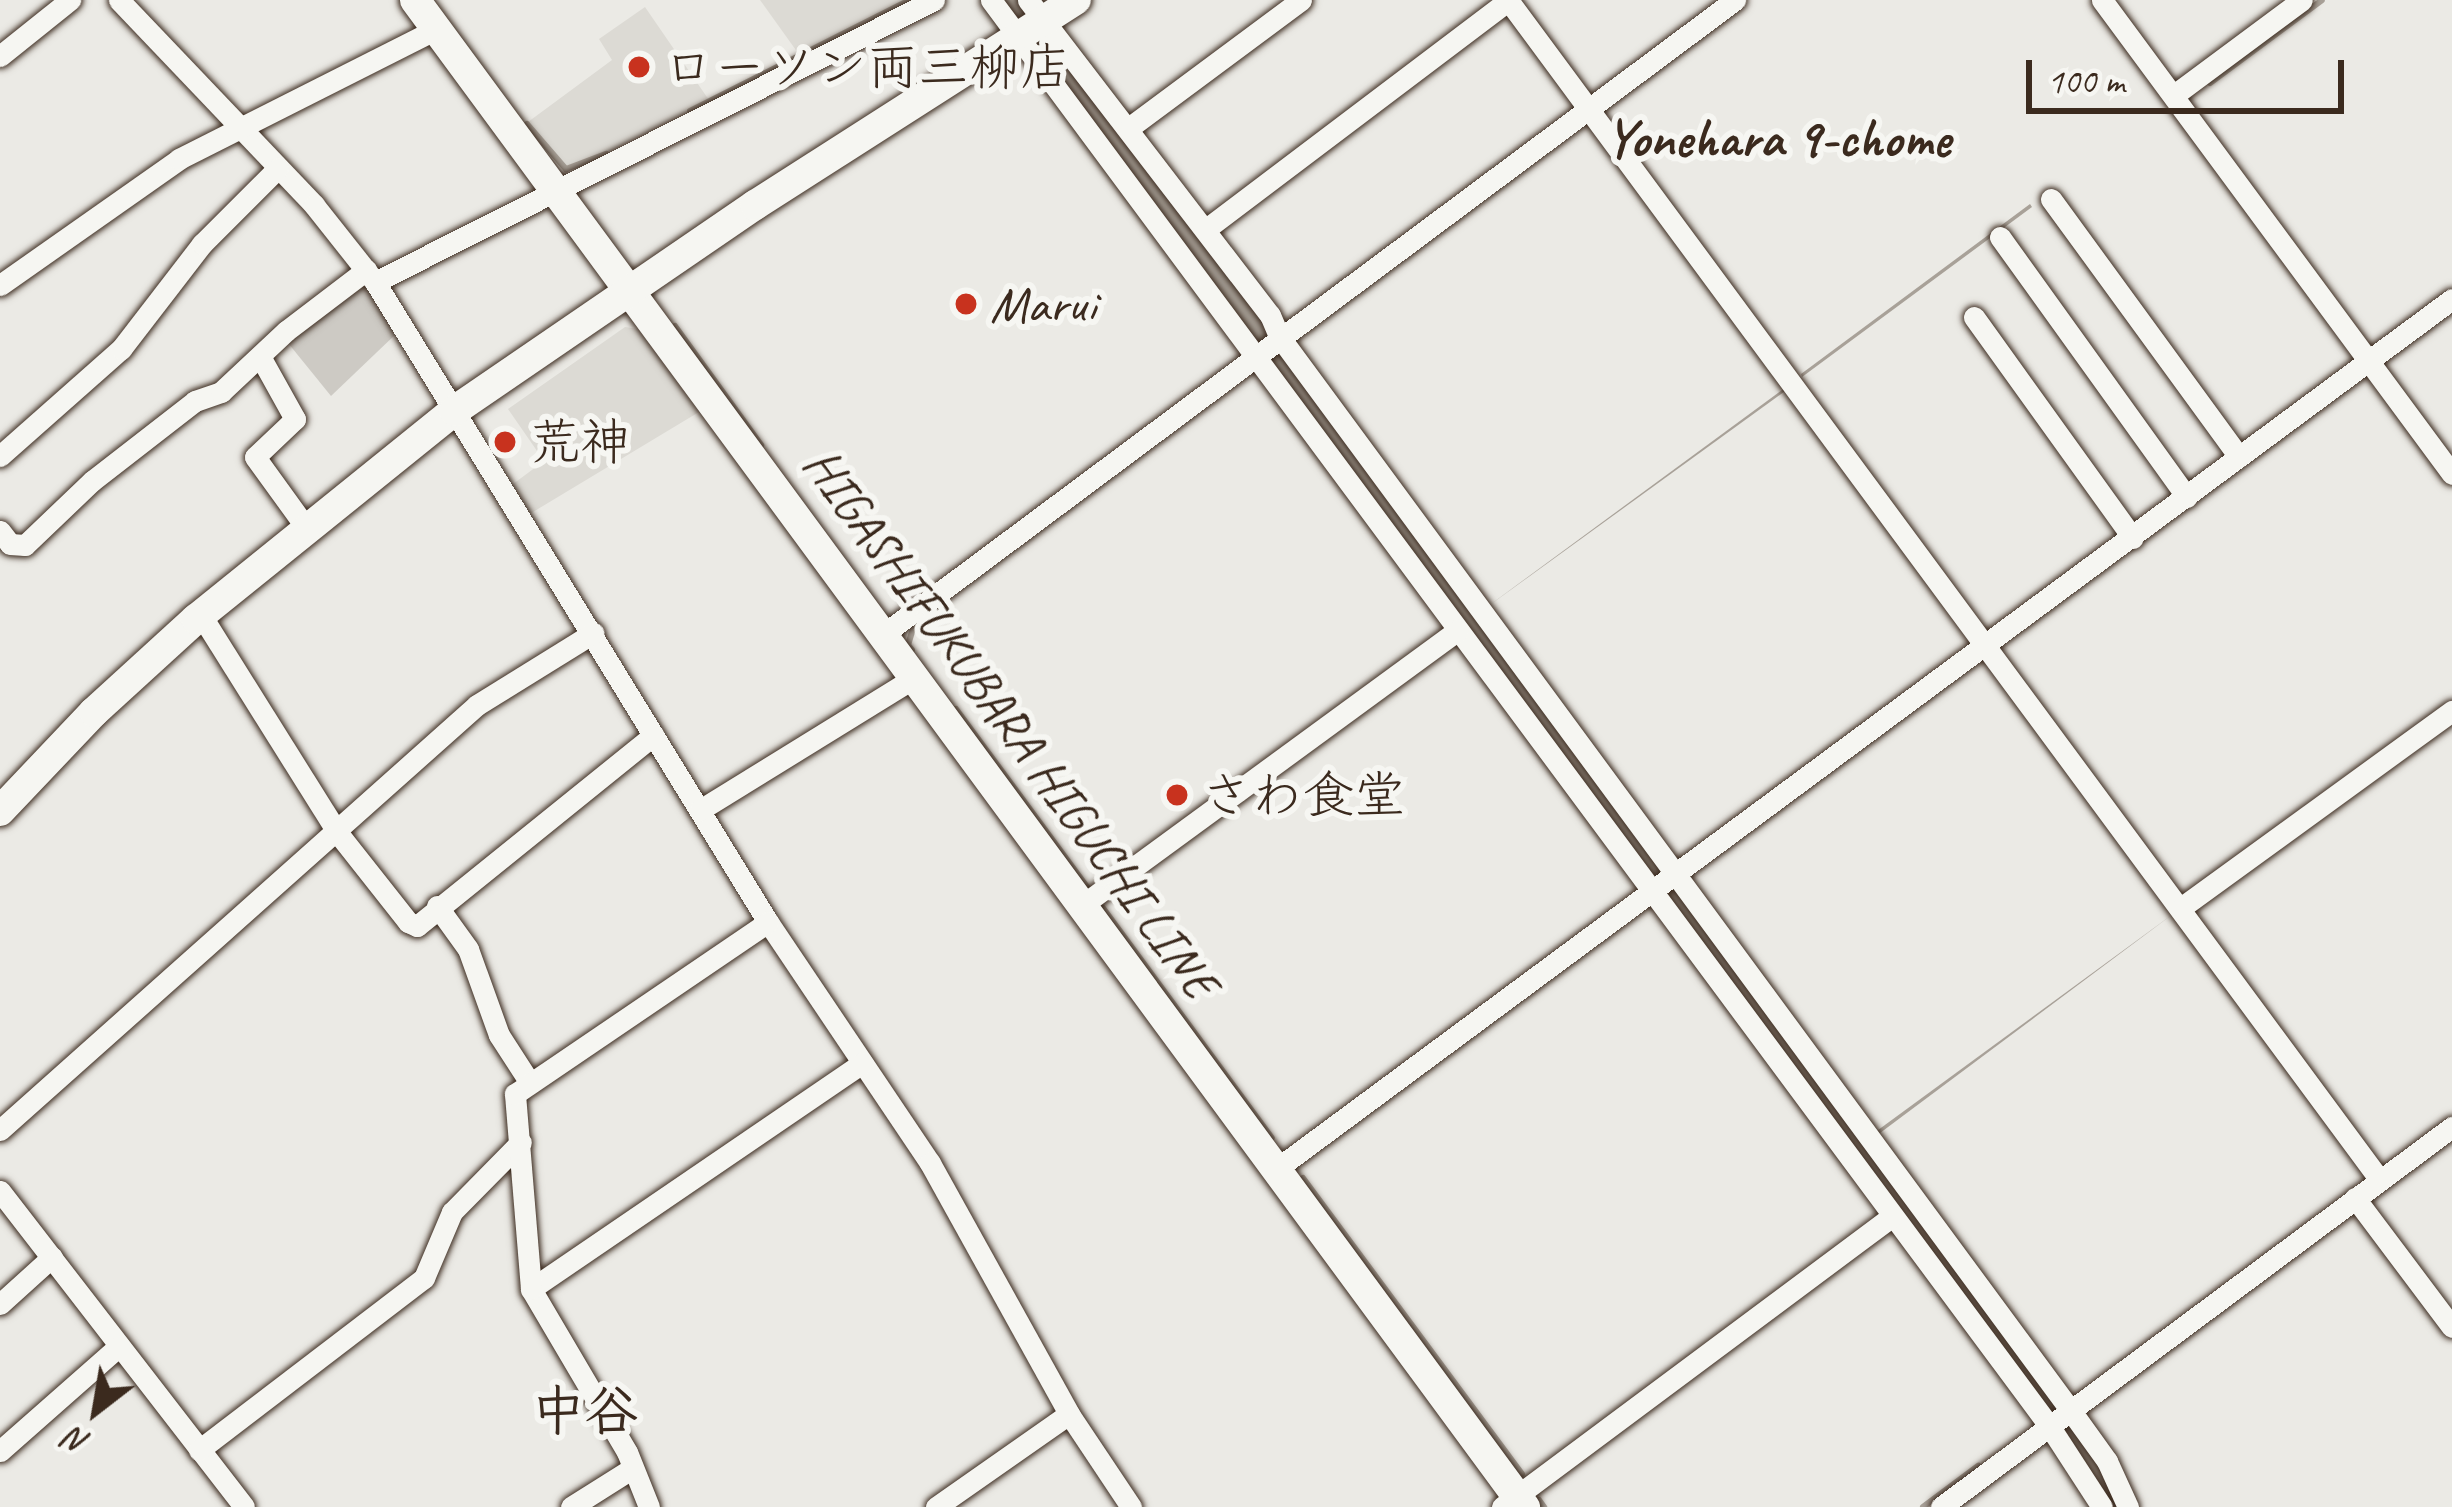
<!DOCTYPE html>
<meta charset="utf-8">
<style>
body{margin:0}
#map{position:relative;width:2452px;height:1507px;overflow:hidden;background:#ebeae5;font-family:Caveat,"Klee One",sans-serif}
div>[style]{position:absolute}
.built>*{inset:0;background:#dcdad4}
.green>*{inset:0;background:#cdcac4}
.water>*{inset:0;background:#a8a198}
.stream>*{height:6px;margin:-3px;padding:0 3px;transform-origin:3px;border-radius:3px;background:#a8a198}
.river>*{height:39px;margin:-19.5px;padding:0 19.5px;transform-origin:19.5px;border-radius:19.5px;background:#a8a198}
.roads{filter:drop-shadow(0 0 3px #3b2a1e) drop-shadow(0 0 3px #3b2a1e)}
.minor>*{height:21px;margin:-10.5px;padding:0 10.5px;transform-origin:10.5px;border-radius:10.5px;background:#f6f6f2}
.secondary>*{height:30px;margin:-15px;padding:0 15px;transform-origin:15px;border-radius:15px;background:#f6f6f2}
.dots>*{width:33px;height:33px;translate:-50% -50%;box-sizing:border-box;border:6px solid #f6f6f2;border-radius:50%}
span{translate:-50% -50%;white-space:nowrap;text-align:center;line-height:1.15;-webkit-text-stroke:12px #f6f6f2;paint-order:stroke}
.poi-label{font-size:51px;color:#3b2a1e}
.left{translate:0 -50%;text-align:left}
.street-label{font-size:51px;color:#3b2a1e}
.neighbourhood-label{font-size:54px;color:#3b2a1e;font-weight:700}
.north{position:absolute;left:36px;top:1351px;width:120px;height:120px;-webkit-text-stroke:9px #f6f6f2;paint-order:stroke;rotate:211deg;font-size:33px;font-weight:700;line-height:48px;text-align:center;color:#3b2a1e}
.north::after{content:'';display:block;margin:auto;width:42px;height:54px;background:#3b2a1e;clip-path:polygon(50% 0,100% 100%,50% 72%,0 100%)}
.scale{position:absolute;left:2026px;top:60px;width:318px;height:54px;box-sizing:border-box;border:6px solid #3b2a1e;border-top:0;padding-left:15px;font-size:36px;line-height:42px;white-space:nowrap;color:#3b2a1e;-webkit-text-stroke:9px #f6f6f2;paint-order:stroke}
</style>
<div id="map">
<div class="built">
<i style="clip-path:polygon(760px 0,906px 0,798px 53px)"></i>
<i style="clip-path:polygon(645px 7px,711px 103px,564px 173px,528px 122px,612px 60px,599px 39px)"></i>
<i style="clip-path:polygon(625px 327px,638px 329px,699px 412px,528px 515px,509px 487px,544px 461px,508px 409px)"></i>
</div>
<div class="green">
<i style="clip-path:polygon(360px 278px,398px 332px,331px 396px,284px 338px)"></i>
</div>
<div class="water">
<i style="clip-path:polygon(2030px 204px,2032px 207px,1802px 377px,1801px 374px)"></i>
<i style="clip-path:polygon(1786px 387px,1788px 389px,1487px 607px)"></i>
<i style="clip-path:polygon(2173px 914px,1876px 1136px,1874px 1133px)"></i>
</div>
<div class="stream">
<i style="left:2210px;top:83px;width:139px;rotate:-36.5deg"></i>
<i style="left:690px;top:111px;width:246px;rotate:-26.8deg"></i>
<i style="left:527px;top:124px;width:60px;rotate:49.1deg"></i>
<i style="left:566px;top:169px;width:43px;rotate:-20.6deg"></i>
<i style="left:675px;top:326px;width:147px;rotate:54.1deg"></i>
<i style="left:912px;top:650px;width:6px;rotate:-129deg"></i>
<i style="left:908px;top:645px;width:28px;rotate:-73deg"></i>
<i style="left:956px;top:709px;width:226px;rotate:53.6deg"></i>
<i style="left:1103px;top:908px;width:285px;rotate:53.7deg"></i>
<i style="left:1303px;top:1178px;width:368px;rotate:53.5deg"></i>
<i style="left:1539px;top:1500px;width:9px;rotate:54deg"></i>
<i style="left:1923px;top:1507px;width:69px;rotate:-36.7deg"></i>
</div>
<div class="river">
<i style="left:1008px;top:0;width:1587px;rotate:53.38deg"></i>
<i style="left:1955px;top:1274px;width:263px;rotate:54.1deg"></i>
<i style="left:2109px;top:1487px;width:21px;rotate:73deg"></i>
</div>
<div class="roads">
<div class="minor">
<i style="left:119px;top:0;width:283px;rotate:46.4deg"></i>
<i style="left:314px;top:205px;width:98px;rotate:51.6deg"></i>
<i style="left:375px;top:282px;width:751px;rotate:58.45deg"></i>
<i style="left:768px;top:922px;width:290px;rotate:56.1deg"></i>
<i style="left:930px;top:1163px;width:287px;rotate:61deg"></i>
<i style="left:1069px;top:1414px;width:112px;rotate:56.3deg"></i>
<i style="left:991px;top:0;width:1777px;rotate:53.42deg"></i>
<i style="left:2050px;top:1427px;width:95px;rotate:57deg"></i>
<i style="left:1028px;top:0;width:397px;rotate:52.5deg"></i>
<i style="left:1270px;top:315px;width:23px;rotate:67deg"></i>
<i style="left:1279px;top:336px;width:1335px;rotate:53.62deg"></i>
<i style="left:2071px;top:1411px;width:62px;rotate:54.2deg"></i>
<i style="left:2107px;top:1461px;width:51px;rotate:65.5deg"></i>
<i style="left:1508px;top:0;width:1467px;rotate:53.54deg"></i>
<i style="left:2102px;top:0;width:589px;rotate:53.56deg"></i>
<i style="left:0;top:56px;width:90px;rotate:-38.7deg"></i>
<i style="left:2174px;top:95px;width:159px;rotate:-36.6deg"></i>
<i style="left:1130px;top:127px;width:213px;rotate:-36.6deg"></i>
<i style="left:2051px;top:199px;width:319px;rotate:53.9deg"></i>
<i style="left:1206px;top:229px;width:380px;rotate:-37.1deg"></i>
<i style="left:2000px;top:237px;width:320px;rotate:54.3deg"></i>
<i style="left:375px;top:282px;width:626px;rotate:-26.77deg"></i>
<i style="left:0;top:285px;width:219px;rotate:-35.1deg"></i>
<i style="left:179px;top:159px;width:288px;rotate:-26.8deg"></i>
<i style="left:1974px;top:317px;width:272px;rotate:54.3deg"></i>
<i style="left:261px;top:358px;width:70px;rotate:60.9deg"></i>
<i style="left:295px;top:419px;width:55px;rotate:136.5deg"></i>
<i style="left:255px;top:457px;width:85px;rotate:54.1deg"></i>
<i style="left:0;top:456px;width:162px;rotate:-41.5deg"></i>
<i style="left:121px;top:349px;width:133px;rotate:-52.4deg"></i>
<i style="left:202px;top:244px;width:107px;rotate:-45deg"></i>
<i style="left:0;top:531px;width:16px;rotate:52deg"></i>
<i style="left:10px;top:544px;width:15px;rotate:4deg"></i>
<i style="left:25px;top:545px;width:93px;rotate:-43.7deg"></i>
<i style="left:92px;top:481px;width:130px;rotate:-37.8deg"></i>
<i style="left:195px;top:401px;width:28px;rotate:-19deg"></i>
<i style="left:221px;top:392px;width:89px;rotate:-43.2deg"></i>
<i style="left:286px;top:331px;width:101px;rotate:-37.3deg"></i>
<i style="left:201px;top:615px;width:256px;rotate:57.9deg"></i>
<i style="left:337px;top:832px;width:115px;rotate:51.7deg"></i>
<i style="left:408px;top:922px;width:10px;rotate:24deg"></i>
<i style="left:417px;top:926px;width:304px;rotate:-38.9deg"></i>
<i style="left:885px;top:633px;width:1060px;rotate:-36.68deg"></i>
<i style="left:700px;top:810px;width:255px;rotate:-31.7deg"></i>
<i style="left:1085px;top:903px;width:462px;rotate:-36.2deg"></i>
<i style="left:437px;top:906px;width:53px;rotate:54.2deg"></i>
<i style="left:468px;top:949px;width:91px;rotate:70.2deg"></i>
<i style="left:499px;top:1035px;width:57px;rotate:57.1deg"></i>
<i style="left:2182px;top:907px;width:334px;rotate:-36deg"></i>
<i style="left:0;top:1130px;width:639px;rotate:-41.7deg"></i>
<i style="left:477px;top:705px;width:137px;rotate:-31.8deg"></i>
<i style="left:1279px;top:1167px;width:1459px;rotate:-36.5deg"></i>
<i style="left:0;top:1191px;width:399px;rotate:52.3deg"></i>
<i style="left:2355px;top:1198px;width:161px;rotate:53.1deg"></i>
<i style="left:531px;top:1289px;width:401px;rotate:-34.3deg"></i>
<i style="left:0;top:1304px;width:70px;rotate:-42.1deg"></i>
<i style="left:199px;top:1450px;width:283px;rotate:-37.4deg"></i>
<i style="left:424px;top:1278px;width:72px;rotate:-67deg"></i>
<i style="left:452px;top:1212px;width:98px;rotate:-45.4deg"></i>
<i style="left:0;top:1451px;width:159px;rotate:-41.4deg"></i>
<i style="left:571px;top:1507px;width:71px;rotate:-32.3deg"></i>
<i style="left:649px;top:1507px;width:59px;rotate:-111.8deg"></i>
<i style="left:627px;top:1452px;width:189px;rotate:-120.5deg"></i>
<i style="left:531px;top:1289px;width:196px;rotate:-94.7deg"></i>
<i style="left:515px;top:1094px;width:306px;rotate:-34.2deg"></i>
<i style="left:936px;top:1507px;width:162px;rotate:-35deg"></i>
<i style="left:1502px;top:1507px;width:487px;rotate:-36.7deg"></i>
<i style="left:1941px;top:1507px;width:637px;rotate:-36.64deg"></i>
</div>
<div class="secondary">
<i style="left:415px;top:0;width:1872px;rotate:53.63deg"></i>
<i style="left:0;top:811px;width:137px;rotate:-46.5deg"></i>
<i style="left:94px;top:712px;width:138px;rotate:-42.4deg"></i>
<i style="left:196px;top:619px;width:331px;rotate:-38.9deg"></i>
<i style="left:454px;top:411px;width:365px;rotate:-34.4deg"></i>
<i style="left:755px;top:205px;width:381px;rotate:-32.6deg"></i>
</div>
</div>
<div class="dots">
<i style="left:639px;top:67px;background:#c8321e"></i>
<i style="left:966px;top:304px;background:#c8321e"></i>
<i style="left:505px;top:442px;background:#c8321e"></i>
<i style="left:1177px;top:795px;background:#c8321e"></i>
</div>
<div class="poi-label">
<span class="left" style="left:663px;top:67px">ローソン両三柳店</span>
<span class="left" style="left:990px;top:304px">Marui</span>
<span class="left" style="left:529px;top:442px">荒神</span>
<span class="left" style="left:1201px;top:795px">さわ食堂</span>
</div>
<div class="street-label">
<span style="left:1011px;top:723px;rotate:54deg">HIGASHIFUKUBARA HIGUCHI LINE</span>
</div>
<div class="neighbourhood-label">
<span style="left:1778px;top:138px">Yonehara 9-chome</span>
<span style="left:585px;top:1411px">中谷</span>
</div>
<div class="north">N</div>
<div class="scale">100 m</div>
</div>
